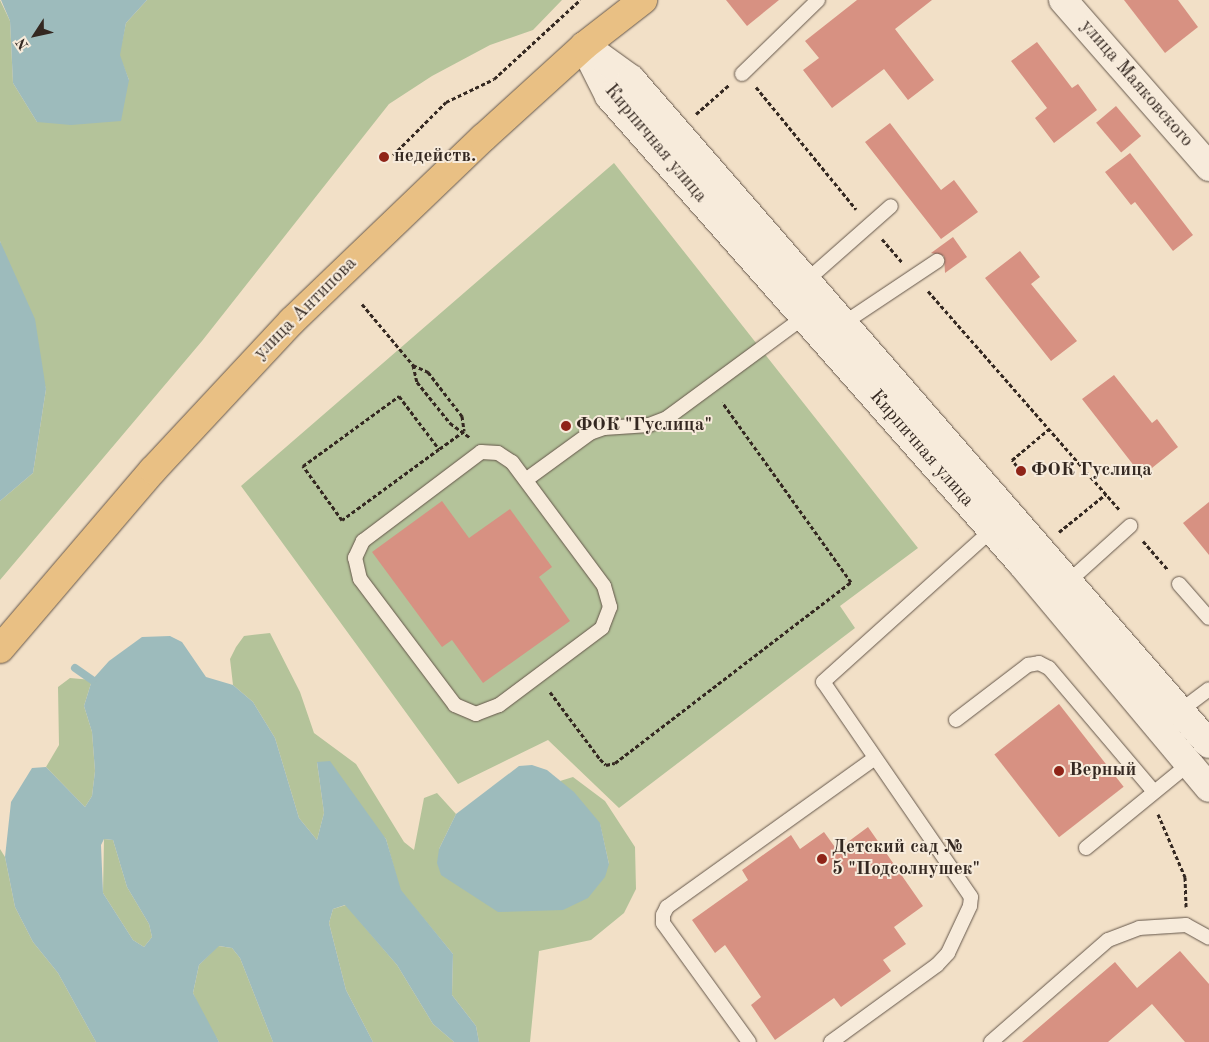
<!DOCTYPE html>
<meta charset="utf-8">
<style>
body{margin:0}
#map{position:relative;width:1209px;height:1042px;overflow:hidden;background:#f2e0c7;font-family:"Old Standard TT",serif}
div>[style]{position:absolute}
.green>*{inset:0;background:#b4c39a}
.water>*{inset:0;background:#9dbbbc}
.stream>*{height:8px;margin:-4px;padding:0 4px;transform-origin:4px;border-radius:4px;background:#9dbbbc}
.building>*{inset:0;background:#d79182;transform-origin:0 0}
.path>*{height:3px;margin-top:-1.5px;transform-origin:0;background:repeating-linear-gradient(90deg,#342821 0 4px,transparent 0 6.5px)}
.roads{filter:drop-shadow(0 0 1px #64564a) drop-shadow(0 0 1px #64564a)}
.lane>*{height:14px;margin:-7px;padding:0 7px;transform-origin:7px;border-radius:7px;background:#f7ebdb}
.street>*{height:28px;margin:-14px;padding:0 14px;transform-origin:14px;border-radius:14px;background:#f7ebdb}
.secondary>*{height:28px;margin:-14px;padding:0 14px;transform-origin:14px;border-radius:14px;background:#f7ebdb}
.primary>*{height:28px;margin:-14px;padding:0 14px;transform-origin:14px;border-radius:14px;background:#e9c084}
.dots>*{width:14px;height:14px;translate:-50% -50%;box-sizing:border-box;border:2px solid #f7ebdb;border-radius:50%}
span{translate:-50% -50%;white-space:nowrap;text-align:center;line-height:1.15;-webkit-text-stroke:4px #f7ebdb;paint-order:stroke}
.street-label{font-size:19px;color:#342821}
.poi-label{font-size:19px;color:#342821;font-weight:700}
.left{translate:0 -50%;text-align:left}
.north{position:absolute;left:10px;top:10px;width:50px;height:50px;-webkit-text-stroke:4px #f7ebdb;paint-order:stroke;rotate:235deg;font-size:14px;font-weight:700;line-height:20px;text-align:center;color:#342821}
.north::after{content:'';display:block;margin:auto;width:18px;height:22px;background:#342821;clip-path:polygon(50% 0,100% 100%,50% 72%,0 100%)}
</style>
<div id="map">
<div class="green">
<i style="clip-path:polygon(0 0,10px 21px,13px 83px,37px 122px,129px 80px,119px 55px,126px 23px,147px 0,562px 0,533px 30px,490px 45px,432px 76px,389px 104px,202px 341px,0 580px,0 501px,33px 473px,46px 389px,0 241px)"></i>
<i style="clip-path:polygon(614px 163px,918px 548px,840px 606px,855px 628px,619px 808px,548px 740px,458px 784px,241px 486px)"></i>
<i style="clip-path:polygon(270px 633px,300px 692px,314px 733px,356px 764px,404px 842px,414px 850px,424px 798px,437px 793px,456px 814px,439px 849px,609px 864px,600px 824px,560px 781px,573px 777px,605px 801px,635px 847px,636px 889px,624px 913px,591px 940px,539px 951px,530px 1042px,479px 1042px,476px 1026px,452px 995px,453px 954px,400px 890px,386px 839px,317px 762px,324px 813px,317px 840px,299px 818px,275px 738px,253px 702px,233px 685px,230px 659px,236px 647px,244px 636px)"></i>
<i style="clip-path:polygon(70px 678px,92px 680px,84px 706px,92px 732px,95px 771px,92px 796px,85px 807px,46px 767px,59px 745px,58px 687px)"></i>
<i style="clip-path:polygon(104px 839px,113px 840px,127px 887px,149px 924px,152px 937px,144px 947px,133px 940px,103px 893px)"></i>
<i style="clip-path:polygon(0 849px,5px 857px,15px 907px,33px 942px,58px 973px,96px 1042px,0 1042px)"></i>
<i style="clip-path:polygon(346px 905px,397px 965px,433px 1024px,454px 1042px,373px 1042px,346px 990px,329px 923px,333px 909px)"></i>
<i style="clip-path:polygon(218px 946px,232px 948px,240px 958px,273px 1042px,219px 1042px,204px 1018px,193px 993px,199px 965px)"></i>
</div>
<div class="water">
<i style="clip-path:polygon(1px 0,147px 0,126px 23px,120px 55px,129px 80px,121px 121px,71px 125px,37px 122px,13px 83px,10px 21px)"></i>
<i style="clip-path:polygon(0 241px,35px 319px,46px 389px,33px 473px,0 501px)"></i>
<i style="clip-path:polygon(evenodd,170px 636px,182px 642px,206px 677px,233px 685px,253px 702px,275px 738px,299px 818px,317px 840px,324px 813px,317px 762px,330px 761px,386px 839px,401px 890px,453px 954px,452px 995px,476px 1026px,479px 1042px,454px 1042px,433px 1024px,397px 965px,345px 905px,333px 909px,329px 923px,346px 990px,373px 1042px,273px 1042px,240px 958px,232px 948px,219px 946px,199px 965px,193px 993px,219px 1042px,96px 1042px,58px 973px,33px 942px,15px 907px,5px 857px,11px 802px,32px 768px,46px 767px,85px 807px,92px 796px,95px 771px,92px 732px,84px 706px,92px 680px,109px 661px,142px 637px,170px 636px,104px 839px,113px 840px,127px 887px,149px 924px,152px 937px,144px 947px,133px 940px,103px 893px,101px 845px,104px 839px)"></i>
<i style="clip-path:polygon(532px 765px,547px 770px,574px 792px,600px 823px,609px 864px,605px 877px,588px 898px,563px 910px,498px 912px,441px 875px,437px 863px,439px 849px,456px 814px,519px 766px)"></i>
</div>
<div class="stream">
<i style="left:75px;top:668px;width:21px;rotate:35deg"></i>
</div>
<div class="building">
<i style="clip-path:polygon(726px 0,779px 0,747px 26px)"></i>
<i style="clip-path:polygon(857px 0,932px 0,895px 29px,934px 80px,908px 100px,884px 69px,832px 108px,803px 70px,819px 58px,805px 41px)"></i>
<i style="clip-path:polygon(1124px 0,1178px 0,1198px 27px,1165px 53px)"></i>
<i style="clip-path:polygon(1037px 42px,1072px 88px,1078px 84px,1097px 110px,1054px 143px,1035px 118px,1047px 108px,1011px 61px)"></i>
<i style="left:1116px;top:106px;width:39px;height:26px;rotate:50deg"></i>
<i style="clip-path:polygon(890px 123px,941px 190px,954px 180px,978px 212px,941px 239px,865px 142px)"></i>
<i style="clip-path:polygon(1130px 153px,1193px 235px,1173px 251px,1135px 202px,1131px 205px,1105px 172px)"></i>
<i style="clip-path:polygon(953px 237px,967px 257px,945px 273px,944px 256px,931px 253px)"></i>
<i style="clip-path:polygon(1020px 251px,1040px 277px,1031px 284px,1077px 341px,1051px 361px,985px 278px)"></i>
<i style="clip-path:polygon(1114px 375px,1152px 423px,1157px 419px,1178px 447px,1142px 476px,1082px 399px)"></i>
<i style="clip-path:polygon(442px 501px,469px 538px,510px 509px,552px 567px,539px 577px,570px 621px,483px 683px,452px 640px,442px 647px,372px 552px)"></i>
<i style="clip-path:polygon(1209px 502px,1209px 555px,1183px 523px)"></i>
<i style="left:1059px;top:704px;width:105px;height:82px;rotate:52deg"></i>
<i style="clip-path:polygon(868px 827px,923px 906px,894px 927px,906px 944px,883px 960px,891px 971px,841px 1007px,834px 998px,775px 1040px,751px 1005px,761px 997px,725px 945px,715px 953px,692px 920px,748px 880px,742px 870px,791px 835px,800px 849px,824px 832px,837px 850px)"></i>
<i style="clip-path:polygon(1180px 951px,1209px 984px,1209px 1042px,1185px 1042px,1152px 1004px,1108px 1042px,1022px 1042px,1115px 962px,1137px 988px)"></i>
</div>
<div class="path">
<i style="left:756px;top:87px;width:158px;rotate:50.7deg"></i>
<i style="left:696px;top:114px;width:44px;rotate:-41.3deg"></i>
<i style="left:393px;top:155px;width:75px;rotate:-45deg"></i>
<i style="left:446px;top:102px;width:53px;rotate:-25.6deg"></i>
<i style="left:494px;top:79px;width:117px;rotate:-42.6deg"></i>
<i style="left:882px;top:239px;width:30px;rotate:49deg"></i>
<i style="left:928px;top:291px;width:291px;rotate:48.8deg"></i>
<i style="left:362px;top:304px;width:80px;rotate:50.1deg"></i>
<i style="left:413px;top:365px;width:17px;rotate:25deg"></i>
<i style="left:428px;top:372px;width:56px;rotate:52.3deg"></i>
<i style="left:462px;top:416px;width:15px;rotate:82deg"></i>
<i style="left:464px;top:431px;width:31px;rotate:144deg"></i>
<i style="left:439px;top:449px;width:120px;rotate:143.8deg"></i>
<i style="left:342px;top:520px;width:67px;rotate:-125.8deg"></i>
<i style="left:303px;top:466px;width:119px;rotate:-36.1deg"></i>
<i style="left:399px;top:396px;width:66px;rotate:53deg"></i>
<i style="left:413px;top:365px;width:17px;rotate:77deg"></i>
<i style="left:417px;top:382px;width:53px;rotate:51.2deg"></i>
<i style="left:450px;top:423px;width:24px;rotate:36deg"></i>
<i style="left:1021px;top:471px;width:14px;rotate:-129deg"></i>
<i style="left:1012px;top:460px;width:48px;rotate:-40deg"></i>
<i style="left:1059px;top:532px;width:60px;rotate:-39deg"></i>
<i style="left:1143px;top:541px;width:37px;rotate:49deg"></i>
<i style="left:550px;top:692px;width:84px;rotate:53.3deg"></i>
<i style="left:600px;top:759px;width:8px;rotate:45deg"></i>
<i style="left:606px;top:765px;width:9px;rotate:-13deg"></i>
<i style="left:615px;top:763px;width:297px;rotate:-37.5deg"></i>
<i style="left:851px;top:582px;width:221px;rotate:-125.6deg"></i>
<i style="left:1158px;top:814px;width:69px;rotate:66.8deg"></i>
<i style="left:1185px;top:877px;width:30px;rotate:88deg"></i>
</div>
<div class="roads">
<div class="lane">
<i style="left:742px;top:74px;width:106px;rotate:-44.2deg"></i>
<i style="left:806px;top:281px;width:113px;rotate:-41.4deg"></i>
<i style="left:844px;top:323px;width:112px;rotate:-33.7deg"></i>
<i style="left:481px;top:452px;width:17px;rotate:3deg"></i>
<i style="left:498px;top:453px;width:17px;rotate:33deg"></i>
<i style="left:512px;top:462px;width:154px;rotate:53.4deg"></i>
<i style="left:604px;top:586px;width:22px;rotate:74deg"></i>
<i style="left:610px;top:607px;width:22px;rotate:111deg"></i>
<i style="left:602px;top:628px;width:129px;rotate:143.2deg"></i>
<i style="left:499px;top:705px;width:25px;rotate:159deg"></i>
<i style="left:476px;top:714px;width:23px;rotate:-157deg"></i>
<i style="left:455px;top:705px;width:158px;rotate:-127deg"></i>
<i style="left:360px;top:579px;width:22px;rotate:-103deg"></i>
<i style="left:355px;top:558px;width:19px;rotate:-65deg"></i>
<i style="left:363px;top:541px;width:148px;rotate:-37deg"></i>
<i style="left:527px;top:479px;width:78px;rotate:-36.1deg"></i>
<i style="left:590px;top:433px;width:15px;rotate:-20deg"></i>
<i style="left:604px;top:428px;width:45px;rotate:-3.8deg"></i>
<i style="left:649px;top:425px;width:19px;rotate:-21deg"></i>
<i style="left:667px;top:418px;width:170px;rotate:-36.4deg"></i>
<i style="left:1068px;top:582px;width:84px;rotate:-42.1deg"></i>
<i style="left:1179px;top:584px;width:45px;rotate:48.6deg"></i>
<i style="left:1180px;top:711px;width:36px;rotate:-37deg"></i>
<i style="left:956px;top:720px;width:91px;rotate:-37.4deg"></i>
<i style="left:1028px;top:665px;width:11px;rotate:-10deg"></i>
<i style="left:1039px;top:663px;width:11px;rotate:27deg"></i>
<i style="left:1049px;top:668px;width:162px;rotate:49.7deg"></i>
<i style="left:1086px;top:848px;width:133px;rotate:-39.2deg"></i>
<i style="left:749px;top:1042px;width:147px;rotate:-125.9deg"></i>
<i style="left:663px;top:923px;width:8px;rotate:-90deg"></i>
<i style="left:663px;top:915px;width:9px;rotate:-63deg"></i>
<i style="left:667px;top:907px;width:254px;rotate:-35.6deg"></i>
<i style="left:831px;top:1042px;width:131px;rotate:-36deg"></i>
<i style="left:937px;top:965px;width:16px;rotate:-47deg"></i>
<i style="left:948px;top:953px;width:52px;rotate:-64.9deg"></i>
<i style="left:970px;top:906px;width:9px;rotate:-84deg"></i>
<i style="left:971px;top:897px;width:261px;rotate:-124.5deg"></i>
<i style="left:823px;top:682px;width:227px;rotate:-42deg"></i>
<i style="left:991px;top:1042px;width:155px;rotate:-41.1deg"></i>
<i style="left:1108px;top:940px;width:33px;rotate:-21deg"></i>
<i style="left:1139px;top:928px;width:47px;rotate:-3.7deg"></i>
<i style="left:1186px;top:925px;width:26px;rotate:29deg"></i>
</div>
<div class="street">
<i style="left:1063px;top:0;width:222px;rotate:48.8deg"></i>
</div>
<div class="secondary">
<i style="left:584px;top:46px;width:56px;rotate:63.4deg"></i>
<i style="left:609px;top:96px;width:623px;rotate:48.58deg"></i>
<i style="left:1021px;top:563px;width:293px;rotate:50.1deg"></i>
<i style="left:588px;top:48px;width:53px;rotate:35.8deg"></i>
<i style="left:631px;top:79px;width:881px;rotate:49deg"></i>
</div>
<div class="primary">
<i style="left:0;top:649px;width:235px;rotate:-49.5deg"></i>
<i style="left:153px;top:470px;width:204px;rotate:-47deg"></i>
<i style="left:292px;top:321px;width:265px;rotate:-43.8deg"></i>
<i style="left:483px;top:138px;width:137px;rotate:-42.3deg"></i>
<i style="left:584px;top:46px;width:75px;rotate:-37.9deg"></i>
</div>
</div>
<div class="dots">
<i style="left:384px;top:157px;background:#8f2418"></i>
<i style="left:566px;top:426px;background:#8f2418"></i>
<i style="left:1021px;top:471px;background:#8f2418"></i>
<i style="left:1059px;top:771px;background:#8f2418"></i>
<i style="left:822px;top:859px;background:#8f2418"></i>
</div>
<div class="street-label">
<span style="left:1136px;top:84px;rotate:49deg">улица Маяковского</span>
<span style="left:655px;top:144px;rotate:50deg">Кирпичная улица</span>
<span style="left:306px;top:309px;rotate:-45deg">улица Антипова</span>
<span style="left:921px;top:449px;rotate:49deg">Кирпичная улица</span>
</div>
<div class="poi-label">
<span class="left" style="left:394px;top:157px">недейств.</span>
<span class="left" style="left:576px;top:426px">ФОК "Гуслица"</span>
<span class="left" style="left:1031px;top:471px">ФОК Гуслица</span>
<span class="left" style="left:1069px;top:771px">Верный</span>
<span class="left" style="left:832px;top:859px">Детский сад №<br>5 "Подсолнушек"</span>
</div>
<div class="north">N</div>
</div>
